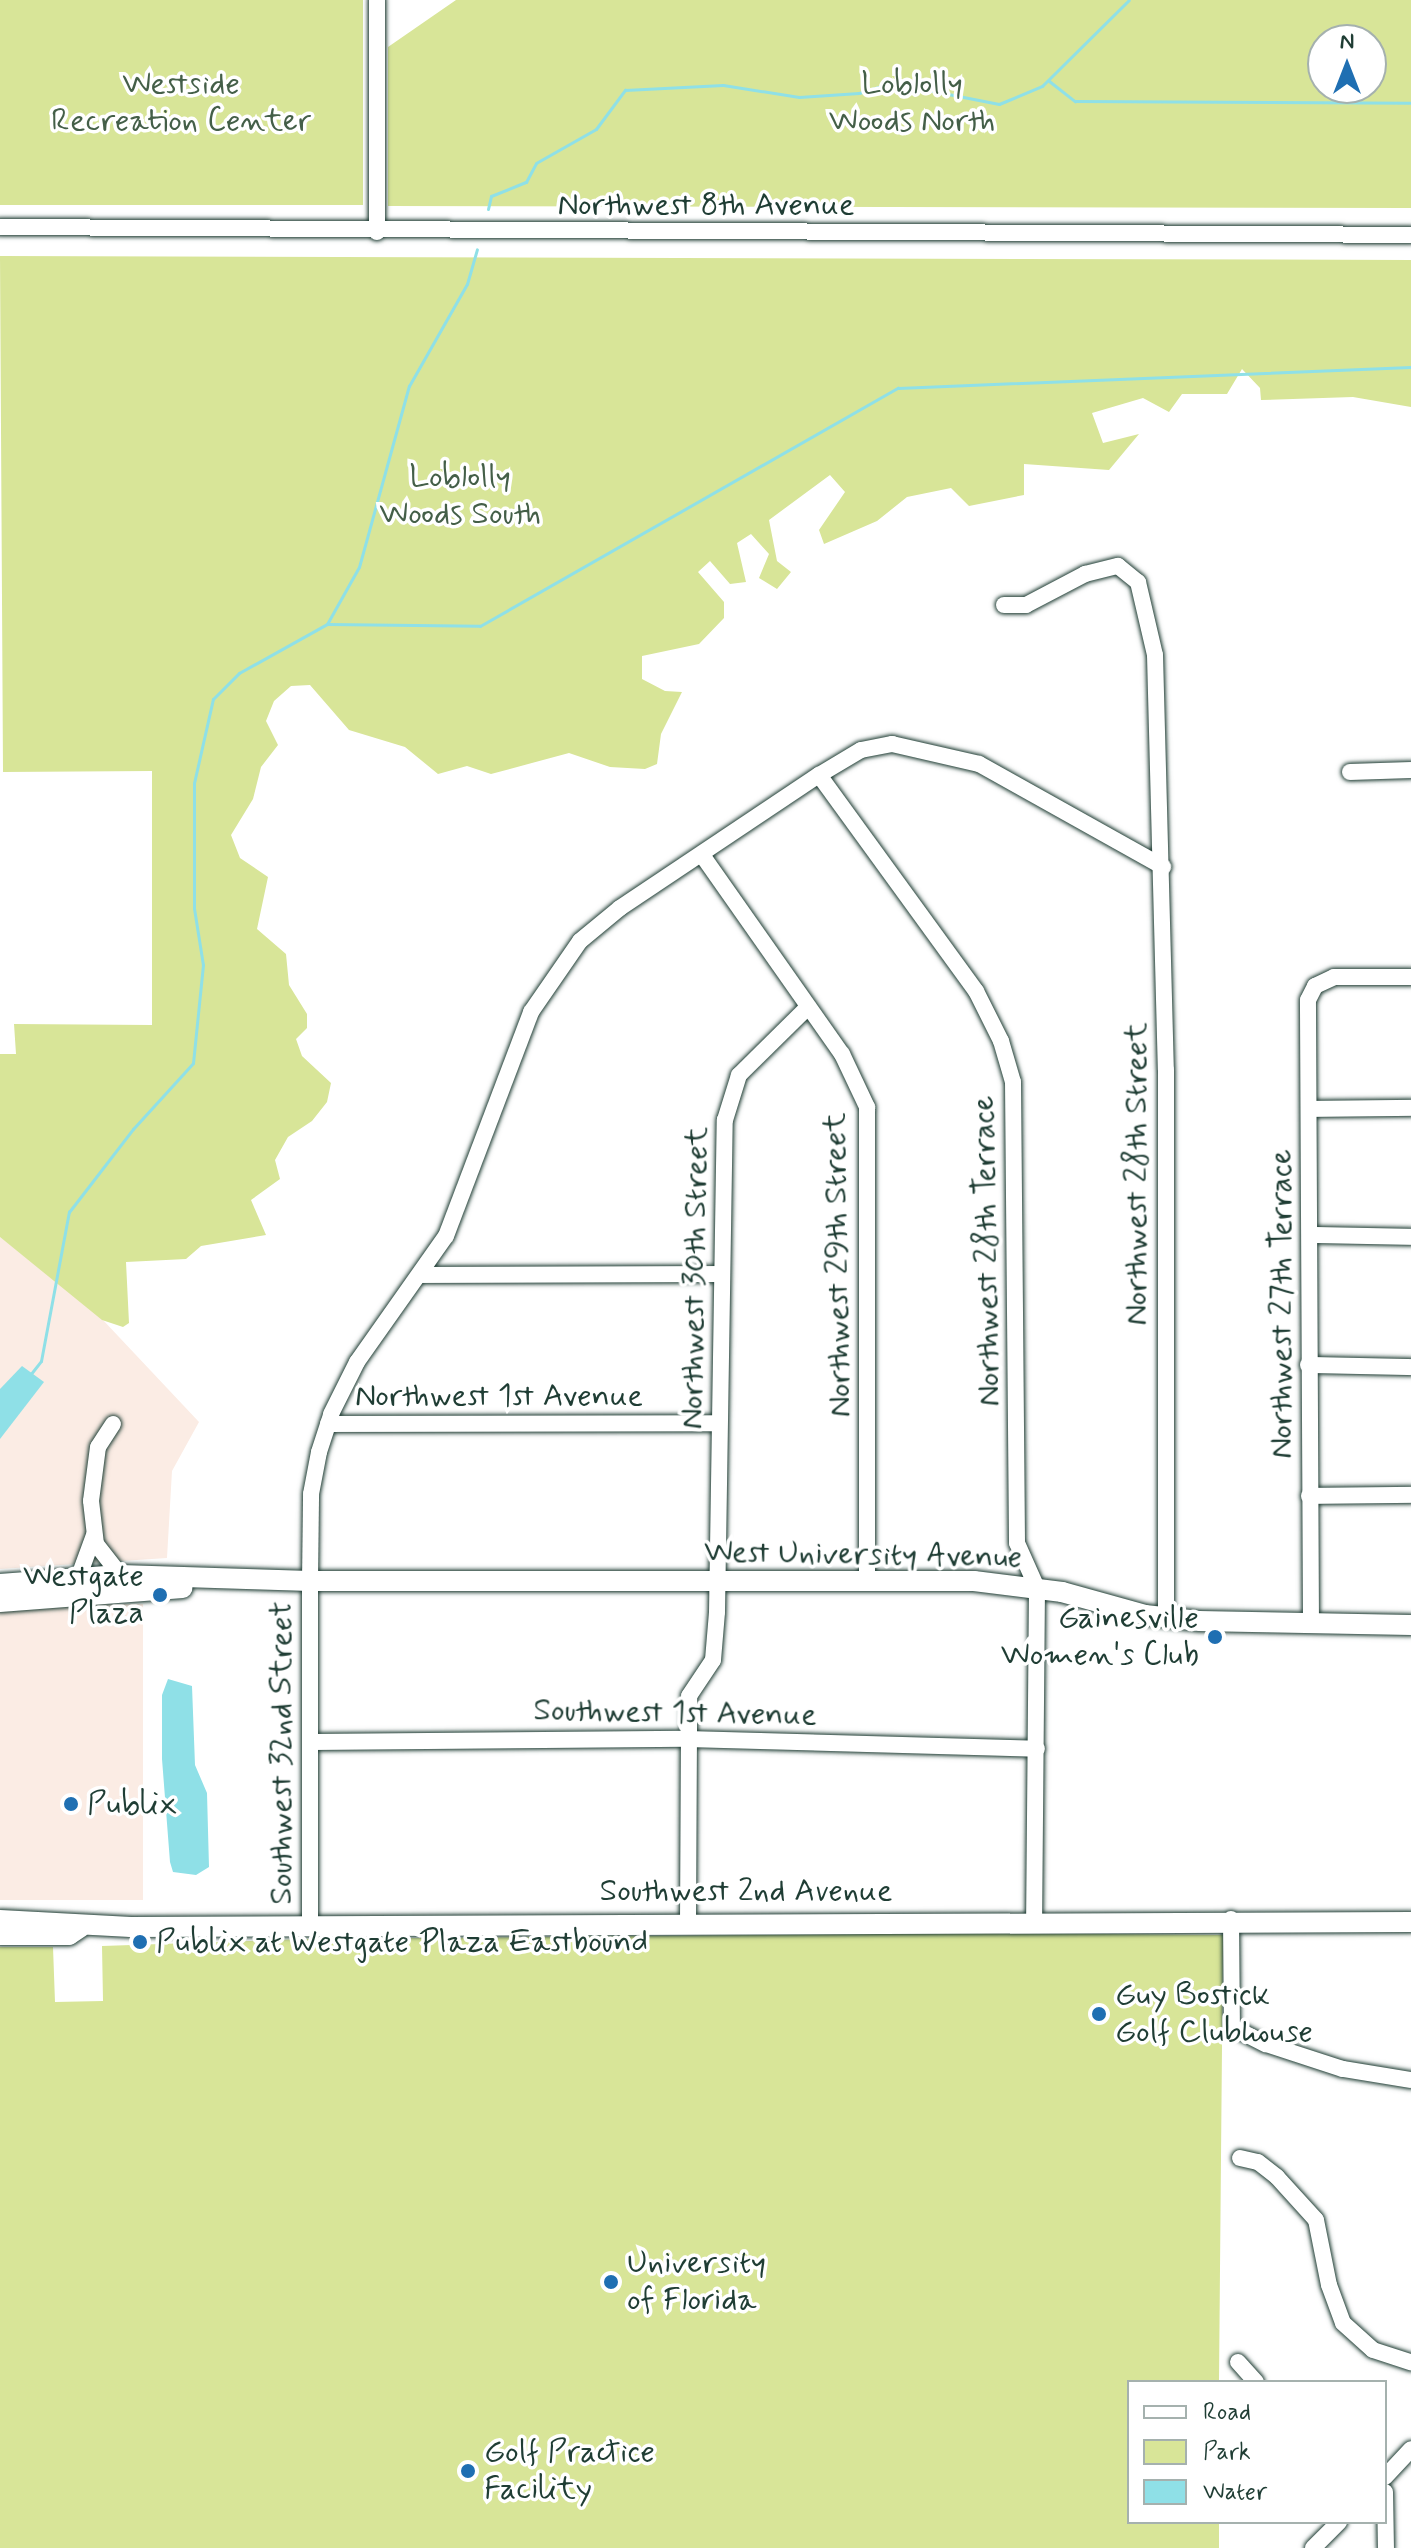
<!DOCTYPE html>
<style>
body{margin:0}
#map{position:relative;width:1411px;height:2548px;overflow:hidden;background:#fff;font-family:Mynerve,sans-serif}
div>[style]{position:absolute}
.built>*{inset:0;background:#fbece4;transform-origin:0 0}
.green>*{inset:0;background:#d8e598;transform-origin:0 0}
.water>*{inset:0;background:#8fe0e7}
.stream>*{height:3px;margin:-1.5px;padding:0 1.5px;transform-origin:1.5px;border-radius:1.5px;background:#8fe0e7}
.roads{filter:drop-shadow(0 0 2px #1f3d34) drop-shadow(0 0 2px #1f3d34)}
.minor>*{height:16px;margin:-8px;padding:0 8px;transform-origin:8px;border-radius:8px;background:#fff}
.major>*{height:20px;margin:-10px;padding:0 10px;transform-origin:10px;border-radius:10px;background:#fff}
.highway>*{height:22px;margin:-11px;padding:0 11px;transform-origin:11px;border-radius:11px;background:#fff}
.dots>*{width:22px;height:22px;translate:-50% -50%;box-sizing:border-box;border:4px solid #fff;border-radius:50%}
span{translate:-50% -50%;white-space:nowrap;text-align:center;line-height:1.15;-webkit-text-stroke:7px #fff;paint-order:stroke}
.park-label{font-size:32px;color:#445f48}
.street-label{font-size:32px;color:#1f3d34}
.poi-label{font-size:32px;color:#1f3d34}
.right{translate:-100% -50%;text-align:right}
.left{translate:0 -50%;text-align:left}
.legend{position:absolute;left:1127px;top:2380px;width:260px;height:144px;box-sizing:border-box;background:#fff;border:2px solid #a5b1ae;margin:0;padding:10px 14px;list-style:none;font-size:24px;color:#1f3d34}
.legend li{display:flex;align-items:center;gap:16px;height:40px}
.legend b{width:40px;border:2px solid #a5b1ae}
.north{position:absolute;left:1307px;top:24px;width:80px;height:80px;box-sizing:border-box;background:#fff;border:2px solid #a5b1ae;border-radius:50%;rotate:0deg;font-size:22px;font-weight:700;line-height:32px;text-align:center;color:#1f3d34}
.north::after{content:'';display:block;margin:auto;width:28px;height:36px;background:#1f6fb2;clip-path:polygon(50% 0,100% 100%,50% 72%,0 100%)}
</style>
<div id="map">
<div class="built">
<i style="clip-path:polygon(0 1237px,87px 1303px,199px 1422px,172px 1471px,167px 1558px,0 1569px)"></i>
<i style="left:143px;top:1604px;width:296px;height:144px;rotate:90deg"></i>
</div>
<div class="green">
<i style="left:0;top:0;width:363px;height:205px"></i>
<i style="clip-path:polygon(evenodd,456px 0,1411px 0,1411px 208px,388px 206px,388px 47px,456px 0,1323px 40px,1371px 40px,1371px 88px,1323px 88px,1323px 40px)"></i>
<i style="clip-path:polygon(0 256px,1411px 260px,1411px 407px,1353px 397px,1261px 400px,1260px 388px,1242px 369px,1227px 394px,1182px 394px,1169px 412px,1143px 398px,1092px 413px,1103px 443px,1139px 434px,1109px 470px,1024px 464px,1024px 495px,969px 506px,951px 488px,907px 497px,877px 521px,824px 544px,819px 530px,845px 492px,830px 475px,769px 520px,777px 561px,791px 572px,777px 589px,759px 578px,769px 554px,751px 534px,737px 543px,746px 582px,730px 584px,710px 561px,698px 572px,724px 602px,724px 618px,699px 644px,642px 656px,642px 679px,665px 691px,682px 692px,661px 734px,657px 764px,645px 769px,610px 767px,569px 753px,491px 774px,467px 766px,438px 774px,405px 747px,349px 730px,310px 685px,291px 686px,274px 701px,266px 721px,278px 745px,261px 767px,253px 799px,231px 835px,240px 858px,268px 877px,257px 929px,286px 954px,289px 985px,307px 1014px,307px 1028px,296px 1039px,302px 1056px,331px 1083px,327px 1102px,312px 1121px,288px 1137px,275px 1160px,280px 1179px,251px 1200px,266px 1235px,201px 1246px,186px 1259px,126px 1262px,129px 1323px,123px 1327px,102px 1320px,0 1237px,0 1054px,16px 1054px,14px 1024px,152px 1025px,152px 771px,3px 772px)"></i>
<i style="clip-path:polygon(988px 1933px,1223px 1935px,1219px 2382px,1129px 2382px,1129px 2522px,1219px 2522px,1219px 2548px,0 2548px,0 1947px,53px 1947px,55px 2002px,103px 2001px,102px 1946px,304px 1939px)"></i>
</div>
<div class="water">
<i style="clip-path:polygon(22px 1366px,44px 1382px,0 1439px,0 1389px)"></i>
<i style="clip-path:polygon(168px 1679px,192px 1686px,195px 1765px,207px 1793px,209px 1867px,196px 1875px,173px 1872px,170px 1862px,162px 1759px,162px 1695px)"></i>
</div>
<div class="stream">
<i style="left:1049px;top:81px;width:33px;rotate:38deg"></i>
<i style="left:1075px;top:101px;width:336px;rotate:0.3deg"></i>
<i style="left:488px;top:209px;width:13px;rotate:-77deg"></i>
<i style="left:491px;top:196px;width:38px;rotate:-22deg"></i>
<i style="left:526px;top:182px;width:21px;rotate:-62deg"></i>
<i style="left:536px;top:163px;width:69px;rotate:-29.5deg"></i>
<i style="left:596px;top:129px;width:49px;rotate:-53.4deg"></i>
<i style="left:625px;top:90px;width:98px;rotate:-2.9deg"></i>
<i style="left:723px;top:85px;width:77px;rotate:9deg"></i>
<i style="left:799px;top:97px;width:60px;rotate:-3.8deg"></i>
<i style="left:859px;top:93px;width:34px;rotate:-17deg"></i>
<i style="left:892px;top:83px;width:109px;rotate:11.1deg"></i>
<i style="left:999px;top:104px;width:47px;rotate:-22.7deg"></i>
<i style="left:1042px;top:86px;width:122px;rotate:-44.7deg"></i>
<i style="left:327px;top:624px;width:153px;rotate:0.7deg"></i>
<i style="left:480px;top:626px;width:481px;rotate:-29.7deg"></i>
<i style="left:898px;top:388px;width:513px;rotate:-2.34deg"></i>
<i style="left:30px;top:1375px;width:18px;rotate:-52deg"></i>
<i style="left:41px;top:1361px;width:152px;rotate:-79.4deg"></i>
<i style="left:69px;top:1212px;width:105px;rotate:-52.4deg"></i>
<i style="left:133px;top:1129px;width:89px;rotate:-47.7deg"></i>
<i style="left:193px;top:1063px;width:99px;rotate:-84.2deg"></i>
<i style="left:203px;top:965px;width:58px;rotate:-99deg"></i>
<i style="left:194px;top:908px;width:125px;rotate:-90deg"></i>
<i style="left:194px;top:783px;width:86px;rotate:-77.3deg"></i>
<i style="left:213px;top:699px;width:37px;rotate:-45deg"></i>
<i style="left:239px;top:673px;width:101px;rotate:-29.1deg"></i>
<i style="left:327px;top:624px;width:65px;rotate:-60.7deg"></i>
<i style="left:359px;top:567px;width:188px;rotate:-74.6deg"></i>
<i style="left:409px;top:386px;width:117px;rotate:-60.4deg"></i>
<i style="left:467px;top:284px;width:36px;rotate:-74deg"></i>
</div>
<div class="roads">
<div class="minor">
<i style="left:0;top:227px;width:1411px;rotate:0.32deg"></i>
<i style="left:377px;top:232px;width:232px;rotate:-90deg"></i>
<i style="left:1004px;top:605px;width:22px"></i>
<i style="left:1026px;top:605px;width:67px;rotate:-27.7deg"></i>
<i style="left:1085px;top:574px;width:34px;rotate:-14deg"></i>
<i style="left:1118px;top:566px;width:26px;rotate:39deg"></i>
<i style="left:1138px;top:582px;width:75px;rotate:76.9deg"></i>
<i style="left:1155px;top:655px;width:415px;rotate:88.5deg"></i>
<i style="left:1166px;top:1070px;width:548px;rotate:90deg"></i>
<i style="left:1350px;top:772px;width:61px;rotate:-1.9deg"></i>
<i style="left:819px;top:775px;width:267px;rotate:54deg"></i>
<i style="left:976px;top:991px;width:56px;rotate:63.4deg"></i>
<i style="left:1001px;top:1041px;width:43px;rotate:73.7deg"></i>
<i style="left:1013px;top:1082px;width:461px;rotate:89.5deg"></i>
<i style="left:1017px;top:1543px;width:49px;rotate:66deg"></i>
<i style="left:1037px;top:1588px;width:332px;rotate:90.5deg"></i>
<i style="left:702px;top:855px;width:243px;rotate:54.9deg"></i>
<i style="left:842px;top:1054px;width:59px;rotate:64.7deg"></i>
<i style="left:867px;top:1107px;width:474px;rotate:90deg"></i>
<i style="left:1311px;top:1109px;width:100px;rotate:-0.6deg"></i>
<i style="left:1311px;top:1235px;width:100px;rotate:1.1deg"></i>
<i style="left:421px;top:1275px;width:299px;rotate:-0.2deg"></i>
<i style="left:1308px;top:1365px;width:103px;rotate:1.1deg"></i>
<i style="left:113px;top:1424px;width:27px;rotate:123deg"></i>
<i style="left:98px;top:1447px;width:54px;rotate:97.4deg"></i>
<i style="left:91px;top:1501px;width:43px;rotate:83.4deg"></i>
<i style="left:96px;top:1544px;width:39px;rotate:52deg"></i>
<i style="left:328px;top:1424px;width:391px;rotate:-0.1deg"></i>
<i style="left:1309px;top:1496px;width:102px;rotate:-0.6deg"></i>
<i style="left:79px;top:1576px;width:44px;rotate:-69.9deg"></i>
<i style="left:1311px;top:1624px;width:624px;rotate:-90.28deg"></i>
<i style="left:1308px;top:1000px;width:16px;rotate:-63deg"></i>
<i style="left:1315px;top:986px;width:21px;rotate:-25deg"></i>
<i style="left:1334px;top:977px;width:77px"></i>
<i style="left:312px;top:1742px;width:375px;rotate:-0.5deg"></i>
<i style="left:687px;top:1739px;width:350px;rotate:1.6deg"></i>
<i style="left:1231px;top:1919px;width:108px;rotate:89.5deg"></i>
<i style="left:1232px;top:2027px;width:38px;rotate:27deg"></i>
<i style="left:1266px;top:2044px;width:81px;rotate:18deg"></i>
<i style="left:1343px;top:2069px;width:69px;rotate:9.2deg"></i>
<i style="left:688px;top:1922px;width:226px;rotate:-89.7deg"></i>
<i style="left:689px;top:1696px;width:43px;rotate:-56.3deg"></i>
<i style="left:713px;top:1660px;width:48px;rotate:-85.2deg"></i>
<i style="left:717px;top:1612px;width:492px;rotate:-89.1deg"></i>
<i style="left:725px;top:1120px;width:47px;rotate:-72.7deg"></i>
<i style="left:739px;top:1075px;width:97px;rotate:-44.6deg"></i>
<i style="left:310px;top:1925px;width:344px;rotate:-90deg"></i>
<i style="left:310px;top:1581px;width:87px;rotate:-89.3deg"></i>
<i style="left:311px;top:1494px;width:43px;rotate:-79.2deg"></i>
<i style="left:319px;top:1452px;width:40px;rotate:-72deg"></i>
<i style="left:331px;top:1414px;width:58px;rotate:-63.4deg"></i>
<i style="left:357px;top:1362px;width:154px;rotate:-54.8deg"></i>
<i style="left:446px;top:1236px;width:240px;rotate:-69.2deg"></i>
<i style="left:531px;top:1012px;width:86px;rotate:-55.4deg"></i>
<i style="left:580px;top:941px;width:52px;rotate:-39.5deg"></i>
<i style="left:620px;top:908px;width:239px;rotate:-33.8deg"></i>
<i style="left:819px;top:775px;width:49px;rotate:-30.8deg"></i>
<i style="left:861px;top:750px;width:32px;rotate:-11deg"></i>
<i style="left:892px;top:744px;width:89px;rotate:12.9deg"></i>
<i style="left:979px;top:764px;width:211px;rotate:29.2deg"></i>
<i style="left:1240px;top:2158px;width:18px;rotate:13deg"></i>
<i style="left:1258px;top:2162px;width:24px;rotate:38deg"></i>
<i style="left:1277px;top:2177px;width:58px;rotate:47.8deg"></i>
<i style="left:1316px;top:2220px;width:66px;rotate:78.7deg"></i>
<i style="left:1329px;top:2285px;width:40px;rotate:69.8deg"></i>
<i style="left:1343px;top:2323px;width:40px;rotate:42deg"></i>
<i style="left:1373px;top:2350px;width:40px;rotate:18deg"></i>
<i style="left:1238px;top:2362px;width:27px;rotate:48deg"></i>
<i style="left:1385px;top:2477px;width:38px;rotate:-47deg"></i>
<i style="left:1385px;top:2492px;width:56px;rotate:89deg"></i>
<i style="left:1313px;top:2548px;width:37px;rotate:-45deg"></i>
</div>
<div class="major">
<i style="left:0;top:1584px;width:120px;rotate:-4.3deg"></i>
<i style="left:120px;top:1575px;width:190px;rotate:1.8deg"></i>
<i style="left:310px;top:1581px;width:664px"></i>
<i style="left:974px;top:1581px;width:89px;rotate:7.1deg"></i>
<i style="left:1062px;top:1592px;width:86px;rotate:15.5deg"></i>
<i style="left:1145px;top:1615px;width:54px;rotate:6.3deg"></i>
<i style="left:1199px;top:1621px;width:212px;rotate:1.1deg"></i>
<i style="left:0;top:1602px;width:183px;rotate:-4.4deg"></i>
<i style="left:0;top:1920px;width:131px;rotate:3.1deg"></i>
<i style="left:131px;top:1927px;width:1280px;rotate:-0.22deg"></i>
<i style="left:0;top:1935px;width:69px"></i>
<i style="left:69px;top:1935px;width:14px;rotate:-34deg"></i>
</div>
<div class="highway">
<i style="left:59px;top:1596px;width:20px;rotate:-24deg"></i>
<i style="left:77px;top:1588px;width:29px;rotate:-4deg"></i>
<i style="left:106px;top:1586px;width:18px;rotate:-38deg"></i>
</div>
</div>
<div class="dots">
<i style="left:160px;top:1595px;background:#1f6fb2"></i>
<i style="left:1215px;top:1637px;background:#1f6fb2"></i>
<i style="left:71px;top:1804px;background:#1f6fb2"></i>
<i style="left:140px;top:1942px;background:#1f6fb2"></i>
<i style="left:1099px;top:2014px;background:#1f6fb2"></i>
<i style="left:611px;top:2282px;background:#1f6fb2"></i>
<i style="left:468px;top:2471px;background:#1f6fb2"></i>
</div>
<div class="park-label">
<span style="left:181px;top:103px">Westside<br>Recreation Center</span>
<span style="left:912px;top:103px">Loblolly<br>Woods North</span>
<span style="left:460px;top:496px">Loblolly<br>Woods South</span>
</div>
<div class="street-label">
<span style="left:706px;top:205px">Northwest 8th Avenue</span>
<span style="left:1137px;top:1174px;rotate:-90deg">Northwest 28th Street</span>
<span style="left:987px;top:1251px;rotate:-91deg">Northwest 28th Terrace</span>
<span style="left:838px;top:1265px;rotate:-91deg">Northwest 29th Street</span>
<span style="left:695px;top:1278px;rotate:-89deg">Northwest 30th Street</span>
<span style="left:1282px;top:1304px;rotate:-90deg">Northwest 27th Terrace</span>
<span style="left:499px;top:1396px">Northwest 1st Avenue</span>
<span style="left:863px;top:1555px;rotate:1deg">West University Avenue</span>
<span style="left:675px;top:1713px;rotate:1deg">Southwest 1st Avenue</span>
<span style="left:282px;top:1753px;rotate:-90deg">Southwest 32nd Street</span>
<span style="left:746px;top:1891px">Southwest 2nd Avenue</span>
</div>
<div class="poi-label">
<span class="right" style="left:144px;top:1595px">Westgate<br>Plaza</span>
<span class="right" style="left:1199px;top:1637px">Gainesville<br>Women's Club</span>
<span class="left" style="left:87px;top:1804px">Publix</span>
<span class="left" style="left:156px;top:1942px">Publix at Westgate Plaza Eastbound</span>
<span class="left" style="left:1115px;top:2014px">Guy Bostick<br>Golf Clubhouse</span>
<span class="left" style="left:627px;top:2282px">University<br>of Florida</span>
<span class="left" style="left:484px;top:2471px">Golf Practice<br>Facility</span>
</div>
<ul class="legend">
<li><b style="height:10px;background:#fff"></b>Road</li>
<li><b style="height:22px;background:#d8e598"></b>Park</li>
<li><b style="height:22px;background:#8fe0e7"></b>Water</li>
</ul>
<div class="north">N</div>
</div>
